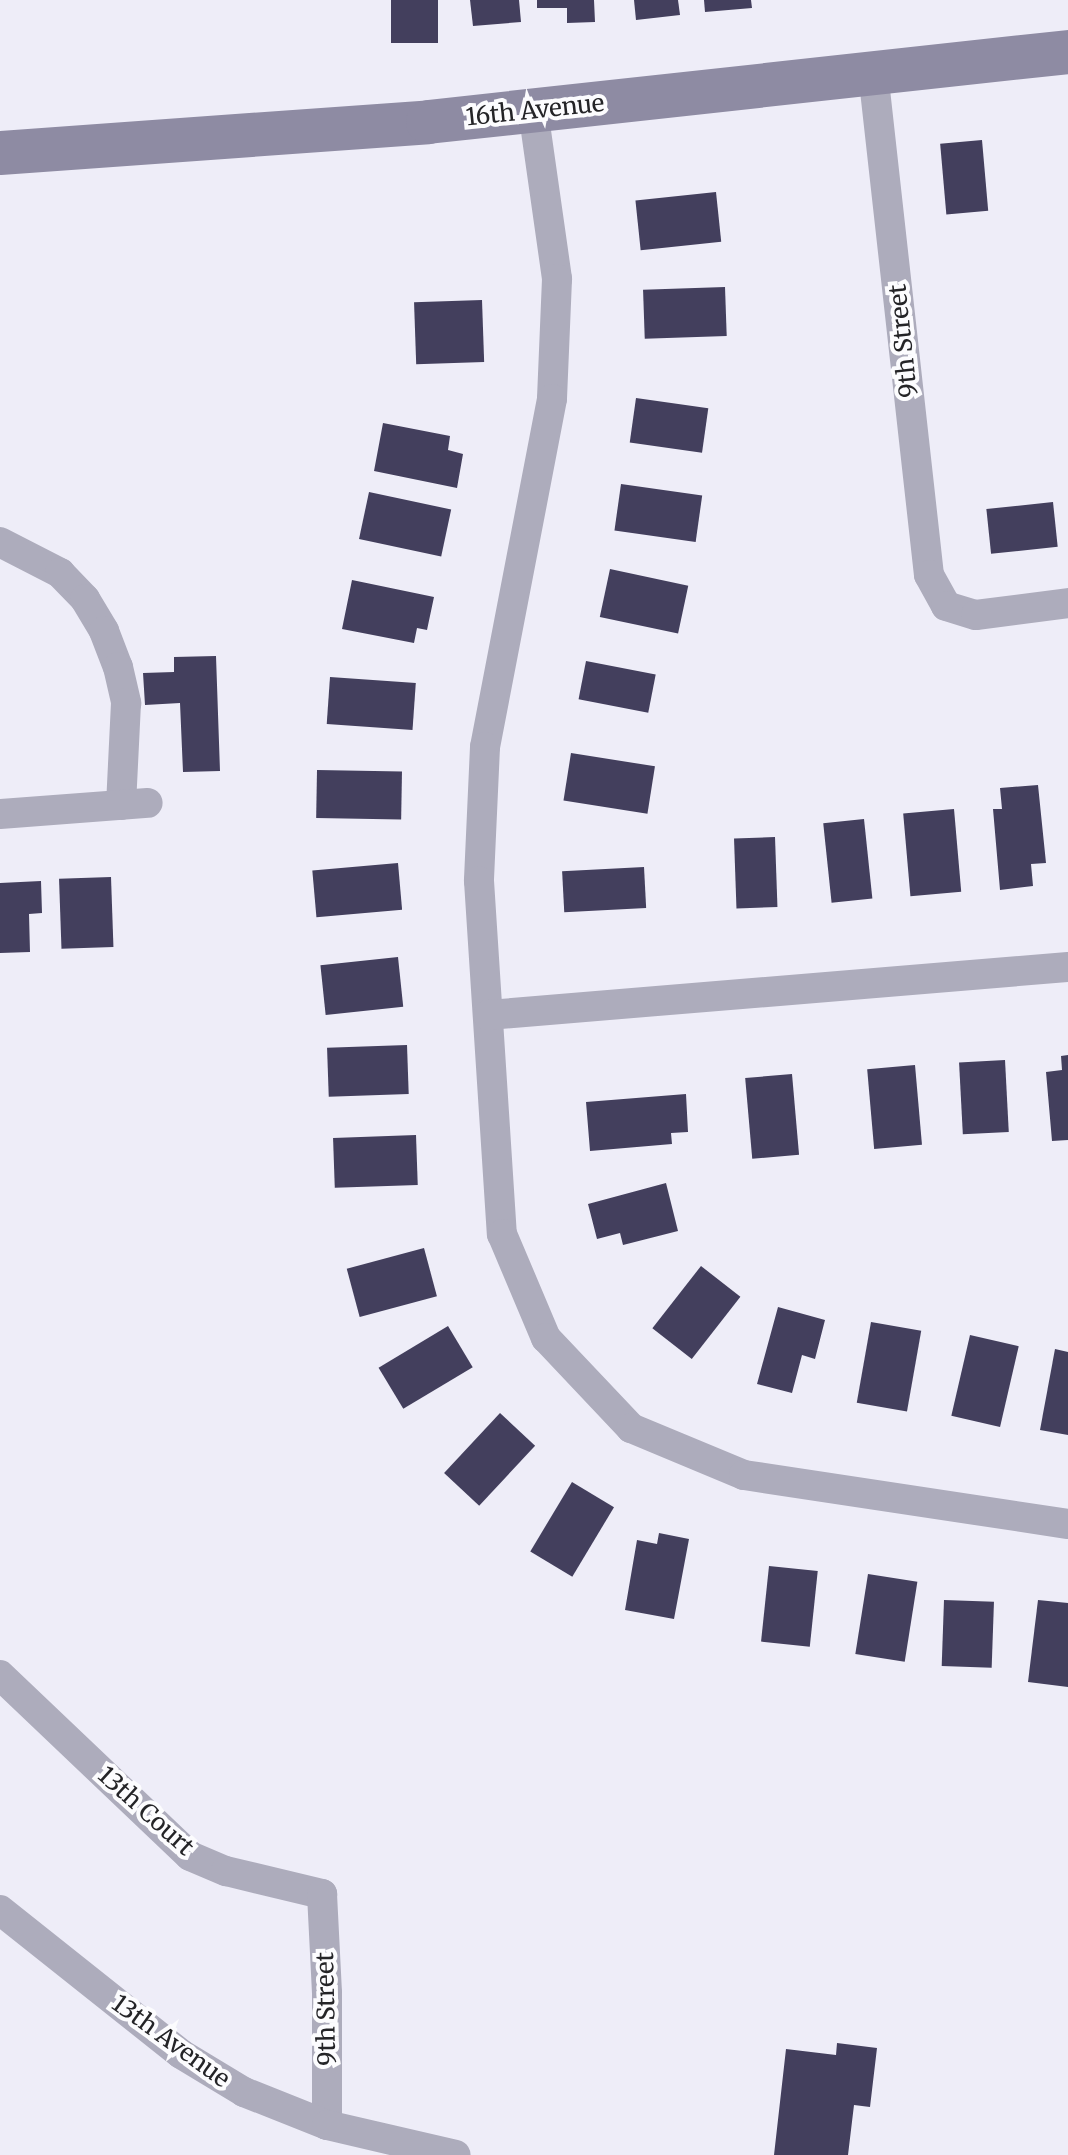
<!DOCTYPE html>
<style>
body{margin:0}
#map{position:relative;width:1068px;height:2155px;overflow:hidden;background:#eeedf8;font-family:Merriweather,serif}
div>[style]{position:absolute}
.building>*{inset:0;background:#433f5d;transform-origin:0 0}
.street>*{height:30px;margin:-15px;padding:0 15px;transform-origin:15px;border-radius:15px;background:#adacbc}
.secondary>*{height:44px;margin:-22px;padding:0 22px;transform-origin:22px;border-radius:22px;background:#8e8ba3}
span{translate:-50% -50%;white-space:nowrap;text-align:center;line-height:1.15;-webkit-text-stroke:8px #fcfcfe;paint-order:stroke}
.street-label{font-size:24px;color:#242427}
</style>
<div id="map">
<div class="building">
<i style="left:391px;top:0;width:47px;height:43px"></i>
<i style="clip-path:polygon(470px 0,519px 0,521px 22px,473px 26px)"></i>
<i style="clip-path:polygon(537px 0,594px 0,595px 22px,567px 23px,567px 8px,537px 8px)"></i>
<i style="clip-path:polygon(634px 0,678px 0,680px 15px,636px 20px)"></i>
<i style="clip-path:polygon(704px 0,751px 0,752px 8px,705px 12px)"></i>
<i style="left:982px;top:140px;width:71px;height:42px;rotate:85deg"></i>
<i style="left:716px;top:192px;width:50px;height:81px;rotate:84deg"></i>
<i style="left:725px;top:287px;width:49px;height:82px;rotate:88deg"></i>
<i style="left:482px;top:300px;width:62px;height:68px;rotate:88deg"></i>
<i style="left:636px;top:398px;width:73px;height:45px;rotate:8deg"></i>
<i style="clip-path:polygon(383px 423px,450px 436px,448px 450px,463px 454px,457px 488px,374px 471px)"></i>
<i style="left:621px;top:484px;width:82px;height:47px;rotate:8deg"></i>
<i style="left:369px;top:492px;width:84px;height:48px;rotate:12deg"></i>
<i style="left:1053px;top:502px;width:45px;height:67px;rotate:84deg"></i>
<i style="left:610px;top:569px;width:80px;height:49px;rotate:12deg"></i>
<i style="clip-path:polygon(352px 580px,434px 597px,427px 630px,417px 628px,414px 643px,342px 629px)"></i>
<i style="clip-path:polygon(216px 656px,220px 771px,183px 772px,180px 703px,145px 705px,143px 673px,174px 672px,174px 657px)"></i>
<i style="left:586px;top:661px;width:71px;height:39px;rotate:11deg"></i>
<i style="left:330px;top:677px;width:86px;height:47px;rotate:4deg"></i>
<i style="left:571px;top:753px;width:85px;height:48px;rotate:9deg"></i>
<i style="left:317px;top:770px;width:85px;height:48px;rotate:1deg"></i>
<i style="clip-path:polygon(1038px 785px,1046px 863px,1031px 864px,1033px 886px,1000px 890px,993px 809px,1002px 809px,1000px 788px)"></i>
<i style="left:954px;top:809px;width:83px;height:51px;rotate:85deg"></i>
<i style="left:864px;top:819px;width:80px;height:41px;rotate:84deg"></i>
<i style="left:775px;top:837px;width:70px;height:41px;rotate:88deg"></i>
<i style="left:398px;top:863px;width:47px;height:86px;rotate:85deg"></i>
<i style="left:644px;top:867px;width:41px;height:82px;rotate:87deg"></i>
<i style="left:111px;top:877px;width:70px;height:52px;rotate:88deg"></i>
<i style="clip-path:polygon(41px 881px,42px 913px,29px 914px,30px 952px,0 953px,0 883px)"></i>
<i style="left:398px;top:957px;width:50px;height:78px;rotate:84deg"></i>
<i style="left:407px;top:1045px;width:49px;height:80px;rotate:88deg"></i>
<i style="clip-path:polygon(1068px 1055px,1068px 1140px,1052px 1141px,1046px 1072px,1062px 1070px,1061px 1056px)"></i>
<i style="left:1005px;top:1060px;width:72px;height:46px;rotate:87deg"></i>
<i style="left:915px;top:1065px;width:80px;height:48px;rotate:85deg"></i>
<i style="left:792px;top:1074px;width:81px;height:47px;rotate:85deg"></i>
<i style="clip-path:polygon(686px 1094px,688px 1132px,671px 1133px,672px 1144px,590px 1151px,586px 1102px)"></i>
<i style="left:416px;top:1135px;width:50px;height:83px;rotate:88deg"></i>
<i style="clip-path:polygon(666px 1183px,678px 1231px,623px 1245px,620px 1233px,597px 1239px,588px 1204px)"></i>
<i style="left:424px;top:1248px;width:50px;height:80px;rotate:75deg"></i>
<i style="left:701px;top:1266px;width:50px;height:79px;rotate:38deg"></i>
<i style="clip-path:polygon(778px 1307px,825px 1320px,815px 1359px,802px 1355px,792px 1393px,757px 1384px)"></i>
<i style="left:871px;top:1322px;width:51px;height:82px;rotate:10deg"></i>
<i style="left:448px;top:1326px;width:48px;height:81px;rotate:59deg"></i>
<i style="left:970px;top:1335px;width:50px;height:83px;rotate:13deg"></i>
<i style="clip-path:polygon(1055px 1349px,1068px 1352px,1068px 1435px,1040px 1430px)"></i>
<i style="left:500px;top:1413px;width:48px;height:82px;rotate:43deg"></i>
<i style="left:572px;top:1482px;width:49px;height:81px;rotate:31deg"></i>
<i style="clip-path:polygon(659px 1533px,689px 1539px,674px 1619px,625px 1610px,637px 1540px,657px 1544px)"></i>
<i style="left:769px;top:1566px;width:49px;height:76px;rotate:6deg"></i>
<i style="left:868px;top:1574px;width:50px;height:81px;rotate:9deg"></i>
<i style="left:944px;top:1600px;width:50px;height:66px;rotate:2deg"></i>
<i style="clip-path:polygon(1038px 1600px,1068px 1603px,1068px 1687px,1028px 1682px)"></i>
<i style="clip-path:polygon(837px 2043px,877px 2048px,870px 2107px,854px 2105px,848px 2155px,774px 2155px,786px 2049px,836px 2055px)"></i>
</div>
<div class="street">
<i style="left:873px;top:72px;width:506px;rotate:83.65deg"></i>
<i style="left:929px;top:575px;width:35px;rotate:61deg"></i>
<i style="left:946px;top:606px;width:31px;rotate:17deg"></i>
<i style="left:976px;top:615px;width:93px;rotate:-7.4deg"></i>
<i style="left:533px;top:110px;width:171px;rotate:81.9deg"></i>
<i style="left:557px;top:279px;width:120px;rotate:92.4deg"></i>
<i style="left:552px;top:399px;width:354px;rotate:100.9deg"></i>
<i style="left:485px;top:747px;width:134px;rotate:92.6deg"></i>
<i style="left:479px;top:881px;width:354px;rotate:86.3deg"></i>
<i style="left:502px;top:1234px;width:113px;rotate:67.1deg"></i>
<i style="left:546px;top:1338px;width:124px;rotate:46.6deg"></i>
<i style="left:631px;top:1428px;width:122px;rotate:22.6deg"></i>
<i style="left:744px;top:1475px;width:328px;rotate:8.6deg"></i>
<i style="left:0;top:542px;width:68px;rotate:27.3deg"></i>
<i style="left:60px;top:573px;width:36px;rotate:46deg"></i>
<i style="left:85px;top:599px;width:37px;rotate:59deg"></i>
<i style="left:104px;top:631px;width:39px;rotate:69deg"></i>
<i style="left:118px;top:667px;width:37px;rotate:77deg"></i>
<i style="left:126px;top:703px;width:102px;rotate:92.8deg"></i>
<i style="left:0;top:814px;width:148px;rotate:-4.3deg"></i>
<i style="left:488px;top:1015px;width:582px;rotate:-4.73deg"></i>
<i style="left:0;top:1675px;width:262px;rotate:43.6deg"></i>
<i style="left:190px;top:1856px;width:39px;rotate:23deg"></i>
<i style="left:226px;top:1871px;width:99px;rotate:13.5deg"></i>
<i style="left:322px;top:1894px;width:99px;rotate:87.1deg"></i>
<i style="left:327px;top:1993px;width:132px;rotate:90deg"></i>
<i style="left:0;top:1910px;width:231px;rotate:38.5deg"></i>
<i style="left:181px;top:2054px;width:74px;rotate:31.1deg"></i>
<i style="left:244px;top:2092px;width:89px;rotate:21.7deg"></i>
<i style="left:327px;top:2125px;width:132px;rotate:13.1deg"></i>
</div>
<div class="secondary">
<i style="left:0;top:153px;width:429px;rotate:-4.1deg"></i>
<i style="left:428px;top:122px;width:644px;rotate:-6.24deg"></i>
</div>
<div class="street-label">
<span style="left:535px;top:110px;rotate:-6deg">16th Avenue</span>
<span style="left:903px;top:341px;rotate:-96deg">9th Street</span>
<span style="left:146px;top:1811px;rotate:42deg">13th Court</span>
<span style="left:326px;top:2009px;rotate:-91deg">9th Street</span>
<span style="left:171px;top:2041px;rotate:36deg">13th Avenue</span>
</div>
</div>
